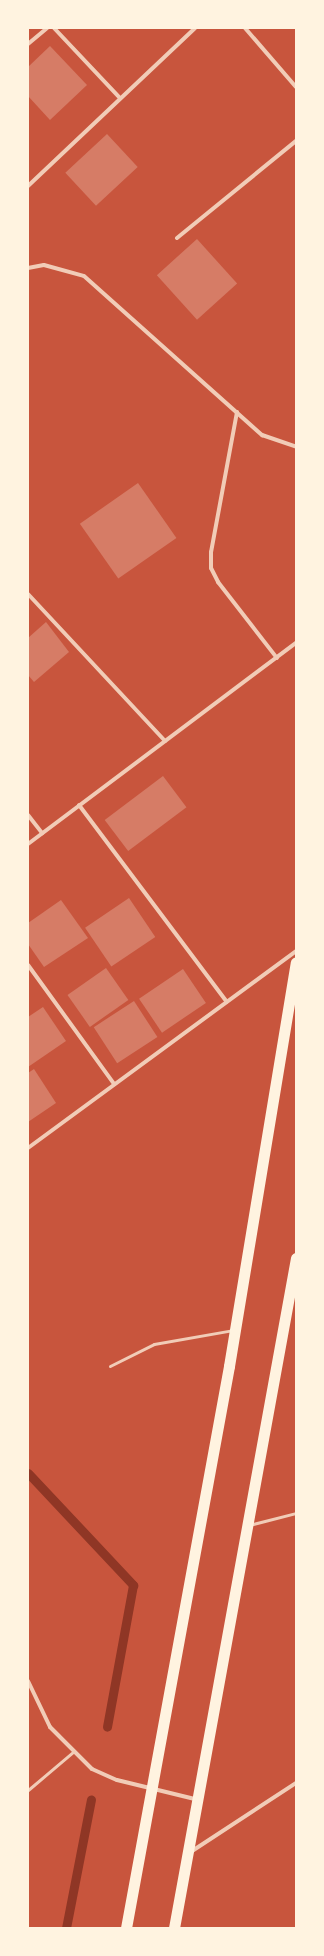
<!DOCTYPE html>
<style>
body{margin:0}
#map{position:relative;width:324px;height:1956px;overflow:hidden;background:#c8553d;font-family:"Fira Sans",sans-serif}
div>[style]{position:absolute}
.stream>*{height:9px;margin:-4.5px;padding:0 4.5px;transform-origin:4.5px;border-radius:4.5px;background:#8f3625}
.building>*{inset:0;background:#d67c66;transform-origin:0 0}
.service>*{height:3px;margin:-1.5px;padding:0 1.5px;transform-origin:1.5px;border-radius:1.5px;background:#f1ccb7}
.minor>*{height:4px;margin:-2px;padding:0 2px;transform-origin:2px;border-radius:2px;background:#f1ccb7}
.trunk>*{height:11px;margin:-5.5px;padding:0 5.5px;transform-origin:5.5px;border-radius:5.5px;background:#fff3e0}
span{translate:-50% -50%;white-space:nowrap;text-align:center;line-height:1.15;-webkit-text-stroke:3px #fff3e0;paint-order:stroke}
.frame{position:absolute;inset:0;border:29px solid #fff3e0;pointer-events:none}
</style>
<div id="map">
<div class="stream">
<i style="left:28px;top:1473px;width:154px;rotate:46.8deg"></i>
<i style="left:133px;top:1585px;width:144px;rotate:100.4deg"></i>
<i style="left:66px;top:1928px;width:131px;rotate:-79deg"></i>
</div>
<div class="building">
<i style="clip-path:polygon(50px 46px,87px 85px,50px 120px,28px 96px,28px 67px)"></i>
<i style="left:107px;top:134px;width:45px;height:57px;rotate:47deg"></i>
<i style="left:197px;top:239px;width:60px;height:54px;rotate:48deg"></i>
<i style="left:138px;top:483px;width:67px;height:71px;rotate:55deg"></i>
<i style="clip-path:polygon(46px 622px,69px 652px,34px 682px,28px 675px,28px 638px)"></i>
<i style="left:163px;top:776px;width:39px;height:73px;rotate:53deg"></i>
<i style="left:129px;top:898px;width:47px;height:53px;rotate:56deg"></i>
<i style="clip-path:polygon(61px 900px,88px 938px,44px 967px,28px 944px,28px 923px)"></i>
<i style="left:106px;top:968px;width:39px;height:47px;rotate:55deg"></i>
<i style="left:183px;top:969px;width:41px;height:53px;rotate:56deg"></i>
<i style="left:134px;top:1001px;width:43px;height:48px;rotate:57deg"></i>
<i style="clip-path:polygon(43px 1007px,66px 1041px,28px 1067px,28px 1017px)"></i>
<i style="clip-path:polygon(34px 1069px,56px 1103px,28px 1122px,28px 1073px)"></i>
</div>
<div class="service">
<i style="left:110px;top:1366px;width:49px;rotate:-26.6deg"></i>
<i style="left:154px;top:1344px;width:80px;rotate:-10deg"></i>
<i style="left:249px;top:1525px;width:49px;rotate:-14.3deg"></i>
<i style="left:28px;top:1790px;width:59px;rotate:-40.2deg"></i>
</div>
<div class="minor">
<i style="left:54px;top:28px;width:96px;rotate:46.7deg"></i>
<i style="left:245px;top:28px;width:78px;rotate:49.2deg"></i>
<i style="left:28px;top:44px;width:25px;rotate:-40deg"></i>
<i style="left:28px;top:186px;width:230px;rotate:-43.4deg"></i>
<i style="left:177px;top:238px;width:154px;rotate:-39.2deg"></i>
<i style="left:28px;top:268px;width:16px;rotate:-11deg"></i>
<i style="left:44px;top:265px;width:41px;rotate:15.4deg"></i>
<i style="left:84px;top:276px;width:239px;rotate:41.8deg"></i>
<i style="left:262px;top:435px;width:36px;rotate:19deg"></i>
<i style="left:237px;top:412px;width:142px;rotate:100.5deg"></i>
<i style="left:211px;top:552px;width:16px;rotate:90deg"></i>
<i style="left:211px;top:568px;width:16px;rotate:63deg"></i>
<i style="left:218px;top:582px;width:96px;rotate:52.2deg"></i>
<i style="left:28px;top:594px;width:201px;rotate:47deg"></i>
<i style="left:79px;top:805px;width:246px;rotate:53.1deg"></i>
<i style="left:28px;top:815px;width:23px;rotate:52deg"></i>
<i style="left:28px;top:844px;width:335px;rotate:-36.9deg"></i>
<i style="left:28px;top:965px;width:147px;rotate:54.1deg"></i>
<i style="left:28px;top:1148px;width:333px;rotate:-36.3deg"></i>
<i style="left:28px;top:1681px;width:51px;rotate:64.4deg"></i>
<i style="left:50px;top:1727px;width:59px;rotate:45deg"></i>
<i style="left:92px;top:1769px;width:27px;rotate:24deg"></i>
<i style="left:117px;top:1780px;width:80px;rotate:13.7deg"></i>
<i style="left:189px;top:1853px;width:128px;rotate:-33.2deg"></i>
</div>
<div class="trunk">
<i style="left:126px;top:1928px;width:571px;rotate:-79.61deg"></i>
<i style="left:229px;top:1366px;width:409px;rotate:-80.6deg"></i>
<i style="left:174px;top:1928px;width:681px;rotate:-79.68deg"></i>
</div>
<div class="frame"></div>
</div>
